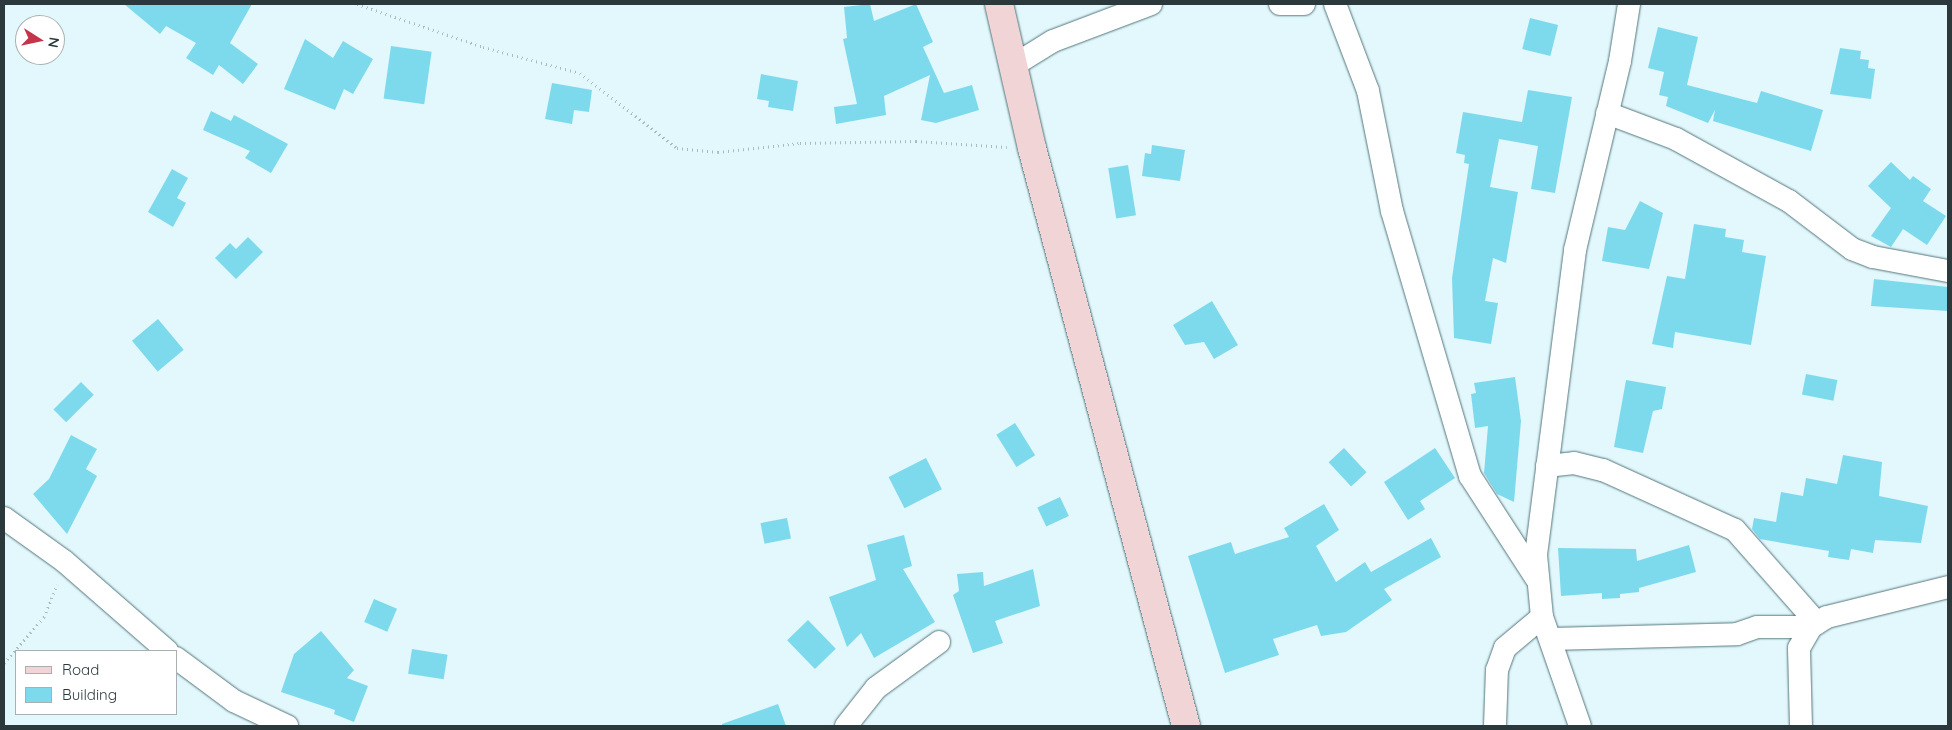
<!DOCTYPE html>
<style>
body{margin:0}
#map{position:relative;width:1952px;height:730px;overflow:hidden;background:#e2f8fc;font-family:Quicksand,sans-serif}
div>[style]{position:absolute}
.building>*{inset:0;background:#7ddaed;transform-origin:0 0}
.path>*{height:3px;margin-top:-1.5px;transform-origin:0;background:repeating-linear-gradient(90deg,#a8bcc0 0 1px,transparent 0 5px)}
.roads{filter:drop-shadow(0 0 1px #54757c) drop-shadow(0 0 1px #54757c)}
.street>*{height:22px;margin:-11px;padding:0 11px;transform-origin:11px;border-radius:11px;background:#fff}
.secondary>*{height:28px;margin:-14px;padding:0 14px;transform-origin:14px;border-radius:14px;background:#f0d4d6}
span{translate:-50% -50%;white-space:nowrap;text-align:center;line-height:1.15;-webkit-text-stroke:4px #fff;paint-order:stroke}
.frame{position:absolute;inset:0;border:5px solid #2b393c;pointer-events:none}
.legend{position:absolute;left:15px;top:650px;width:162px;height:65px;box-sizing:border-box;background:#fff;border:1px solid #aab0b1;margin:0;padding:6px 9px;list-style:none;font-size:15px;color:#2b393c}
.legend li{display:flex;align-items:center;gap:10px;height:25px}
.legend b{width:25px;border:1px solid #aab0b1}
.north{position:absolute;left:15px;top:15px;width:50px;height:50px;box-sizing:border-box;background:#fff;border:1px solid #aab0b1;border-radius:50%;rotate:100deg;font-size:14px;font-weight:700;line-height:20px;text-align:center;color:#2b393c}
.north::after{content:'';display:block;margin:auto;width:18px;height:22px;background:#c5344b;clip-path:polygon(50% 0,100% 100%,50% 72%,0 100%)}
</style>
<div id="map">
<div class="building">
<i style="clip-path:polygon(124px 4px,252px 4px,230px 43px,258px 64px,243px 84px,219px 65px,213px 75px,186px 58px,196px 43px,166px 26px,160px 34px)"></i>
<i style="clip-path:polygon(870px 4px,874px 21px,916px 4px,933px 42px,923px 47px,944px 93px,972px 85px,979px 110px,936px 123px,921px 120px,930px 75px,884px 96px,886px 115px,836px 124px,834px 107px,857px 104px,843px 39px,847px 38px,844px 7px)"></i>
<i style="left:1530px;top:18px;width:29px;height:32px;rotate:14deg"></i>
<i style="clip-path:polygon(1658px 27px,1698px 37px,1687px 85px,1757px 103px,1761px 91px,1823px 110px,1811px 151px,1713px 121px,1715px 110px,1708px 123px,1666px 106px,1668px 97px,1659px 95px,1664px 72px,1648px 68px)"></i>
<i style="clip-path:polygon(305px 39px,333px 58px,343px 41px,373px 59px,353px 94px,344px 89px,335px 110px,284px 89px)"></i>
<i style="left:391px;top:46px;width:41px;height:53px;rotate:8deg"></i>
<i style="clip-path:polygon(1840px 48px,1861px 51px,1860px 59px,1869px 60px,1868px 68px,1875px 69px,1871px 99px,1830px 94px)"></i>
<i style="clip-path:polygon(761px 74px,798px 81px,793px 111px,768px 107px,769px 101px,757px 99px)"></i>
<i style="clip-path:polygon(552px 83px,592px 90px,589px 112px,574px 110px,572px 124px,545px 119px)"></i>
<i style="clip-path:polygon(1528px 90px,1572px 97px,1555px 193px,1531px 189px,1538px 146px,1499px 139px,1490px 187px,1518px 192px,1506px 263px,1493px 258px,1485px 301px,1498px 303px,1491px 344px,1454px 338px,1452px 278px,1469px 164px,1464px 163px,1465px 155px,1456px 153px,1463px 112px,1522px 122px)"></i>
<i style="clip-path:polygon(211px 111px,231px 121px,234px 115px,288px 144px,271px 173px,245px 158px,250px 151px,203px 130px)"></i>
<i style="clip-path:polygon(1152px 145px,1185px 150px,1180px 181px,1142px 176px,1145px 153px,1151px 154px)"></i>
<i style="clip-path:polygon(1891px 162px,1910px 180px,1913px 176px,1931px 189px,1923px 201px,1946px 216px,1927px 245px,1903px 229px,1891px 247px,1871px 236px,1891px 208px,1868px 186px)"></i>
<i style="left:1128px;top:165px;width:51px;height:20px;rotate:81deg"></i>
<i style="clip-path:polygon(172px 169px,188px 178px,177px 198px,186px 203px,173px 227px,148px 212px)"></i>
<i style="clip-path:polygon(1640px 201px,1663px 213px,1649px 269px,1602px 261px,1608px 227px,1625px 230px)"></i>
<i style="clip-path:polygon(1694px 224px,1726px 229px,1725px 237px,1744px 240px,1742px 252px,1766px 256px,1751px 345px,1675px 332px,1673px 348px,1652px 344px,1667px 276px,1685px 279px)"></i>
<i style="clip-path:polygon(248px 237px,263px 252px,236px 279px,215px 258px,230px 243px,236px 249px)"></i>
<i style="clip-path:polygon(1874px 279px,1948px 287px,1948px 311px,1871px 306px)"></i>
<i style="clip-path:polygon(1212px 301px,1238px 345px,1214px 359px,1204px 342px,1185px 345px,1173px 325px)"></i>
<i style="left:158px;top:319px;width:40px;height:34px;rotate:50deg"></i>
<i style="left:1806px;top:374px;width:32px;height:21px;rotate:11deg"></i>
<i style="clip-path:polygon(1515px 377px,1521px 421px,1514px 502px,1497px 494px,1484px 473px,1488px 426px,1475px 428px,1471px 394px,1476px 393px,1474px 383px)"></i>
<i style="clip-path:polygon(1626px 380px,1666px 387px,1662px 409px,1653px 411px,1643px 453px,1614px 447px)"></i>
<i style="left:81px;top:382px;width:18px;height:39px;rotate:45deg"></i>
<i style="left:1015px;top:423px;width:38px;height:22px;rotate:58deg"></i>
<i style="clip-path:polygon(71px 435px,97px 449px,86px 469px,97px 476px,67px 534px,33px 494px,49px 479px)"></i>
<i style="left:1344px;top:448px;width:33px;height:21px;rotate:47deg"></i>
<i style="clip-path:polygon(1435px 448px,1455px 478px,1420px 501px,1425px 509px,1408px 520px,1384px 482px)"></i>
<i style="clip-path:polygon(1843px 455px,1882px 462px,1879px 496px,1928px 506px,1921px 543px,1875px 540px,1873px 553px,1851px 549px,1849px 560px,1828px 557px,1829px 551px,1760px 539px,1752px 529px,1754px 518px,1776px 522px,1781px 492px,1803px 496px,1806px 478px,1837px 484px)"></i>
<i style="left:926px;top:458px;width:35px;height:42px;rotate:63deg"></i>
<i style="left:1060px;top:497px;width:21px;height:25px;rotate:65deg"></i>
<i style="clip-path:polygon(1324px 504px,1339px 530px,1316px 546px,1336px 582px,1365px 562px,1371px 572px,1431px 538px,1441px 557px,1384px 589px,1392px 600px,1346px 632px,1321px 636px,1317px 625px,1273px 639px,1279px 655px,1225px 673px,1188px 556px,1231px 542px,1235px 554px,1289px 537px,1284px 528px)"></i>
<i style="left:787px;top:518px;width:21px;height:27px;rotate:79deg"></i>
<i style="clip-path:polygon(904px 535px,912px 566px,903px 569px,935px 622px,874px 658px,861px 633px,847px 647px,829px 597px,876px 580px,867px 545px)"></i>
<i style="clip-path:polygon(1689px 545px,1696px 572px,1639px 588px,1639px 592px,1620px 594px,1620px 598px,1602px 599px,1602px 593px,1561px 596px,1558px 548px,1636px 549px,1637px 561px)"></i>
<i style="clip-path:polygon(1033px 569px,1040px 606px,995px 621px,1003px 643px,973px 653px,953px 595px,959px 591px,957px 574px,983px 572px,984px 586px)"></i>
<i style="left:374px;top:599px;width:25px;height:25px;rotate:23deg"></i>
<i style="left:808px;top:620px;width:40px;height:29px;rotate:46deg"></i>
<i style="clip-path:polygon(321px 631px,354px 670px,347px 678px,368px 686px,354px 722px,334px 714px,335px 710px,281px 692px,294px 654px)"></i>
<i style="left:412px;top:649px;width:36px;height:25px;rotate:9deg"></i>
<i style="clip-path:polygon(778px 704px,786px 726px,722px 726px,722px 724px)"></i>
</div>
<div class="path">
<i style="left:357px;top:4px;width:133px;rotate:18.8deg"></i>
<i style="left:483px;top:47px;width:100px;rotate:15deg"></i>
<i style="left:580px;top:73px;width:123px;rotate:37.7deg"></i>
<i style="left:677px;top:148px;width:41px;rotate:5.6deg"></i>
<i style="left:718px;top:152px;width:82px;rotate:-6.3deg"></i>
<i style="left:800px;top:143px;width:116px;rotate:-1deg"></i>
<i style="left:916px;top:141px;width:91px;rotate:3.8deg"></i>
<i style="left:4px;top:663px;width:61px;rotate:-49deg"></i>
<i style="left:44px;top:617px;width:35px;rotate:-68deg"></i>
</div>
<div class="roads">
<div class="street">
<i style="left:1280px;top:4px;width:24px"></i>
<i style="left:1335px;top:4px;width:93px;rotate:69.2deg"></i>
<i style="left:1368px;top:91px;width:122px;rotate:78.7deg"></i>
<i style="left:1392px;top:211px;width:276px;rotate:73.6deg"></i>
<i style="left:1470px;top:476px;width:121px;rotate:57.1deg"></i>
<i style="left:1011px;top:67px;width:49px;rotate:-31.8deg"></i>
<i style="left:1053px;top:41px;width:105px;rotate:-20.7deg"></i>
<i style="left:1607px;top:113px;width:74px;rotate:20.6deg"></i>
<i style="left:1676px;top:139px;width:129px;rotate:28.8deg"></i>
<i style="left:1789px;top:201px;width:79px;rotate:37.3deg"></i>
<i style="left:1852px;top:249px;width:22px;rotate:21deg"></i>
<i style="left:1873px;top:257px;width:76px;rotate:10.6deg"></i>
<i style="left:1547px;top:466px;width:27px;rotate:-6deg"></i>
<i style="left:1574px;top:463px;width:30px;rotate:14deg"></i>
<i style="left:1603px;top:470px;width:145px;rotate:24.4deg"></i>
<i style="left:1735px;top:530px;width:124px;rotate:48.6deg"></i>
<i style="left:4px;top:518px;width:74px;rotate:35.6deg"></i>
<i style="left:64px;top:561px;width:137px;rotate:41.1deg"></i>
<i style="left:1551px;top:639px;width:186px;rotate:-1.5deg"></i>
<i style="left:1737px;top:634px;width:21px;rotate:-19deg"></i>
<i style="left:1757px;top:627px;width:54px"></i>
<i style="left:176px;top:658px;width:72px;rotate:36.6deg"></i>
<i style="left:234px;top:701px;width:59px;rotate:25.3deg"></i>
<i style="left:846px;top:726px;width:48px;rotate:-51.7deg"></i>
<i style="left:876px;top:688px;width:78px;rotate:-36.1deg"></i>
<i style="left:1495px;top:726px;width:56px;rotate:-88deg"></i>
<i style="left:1497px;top:670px;width:23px;rotate:-70deg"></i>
<i style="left:1505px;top:648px;width:48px;rotate:-40deg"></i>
<i style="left:1580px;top:726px;width:115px;rotate:-109.2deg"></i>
<i style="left:1542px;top:617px;width:62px;rotate:-95.5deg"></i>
<i style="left:1536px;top:555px;width:307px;rotate:-82.7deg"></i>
<i style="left:1575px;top:250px;width:194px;rotate:-76.6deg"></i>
<i style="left:1620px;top:61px;width:58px;rotate:-81deg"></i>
<i style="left:1801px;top:726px;width:78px;rotate:-91.5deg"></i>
<i style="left:1799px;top:648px;width:24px;rotate:-60deg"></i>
<i style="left:1811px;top:627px;width:19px;rotate:-32deg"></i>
<i style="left:1827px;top:617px;width:125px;rotate:-13.9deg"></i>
</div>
<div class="secondary">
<i style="left:999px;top:4px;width:148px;rotate:77.1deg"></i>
<i style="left:1032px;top:148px;width:598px;rotate:75.08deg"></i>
</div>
</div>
<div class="frame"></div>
<ul class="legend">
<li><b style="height:6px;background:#f0d4d6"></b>Road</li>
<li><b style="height:14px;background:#7ddaed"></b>Building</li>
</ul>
<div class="north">N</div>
</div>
